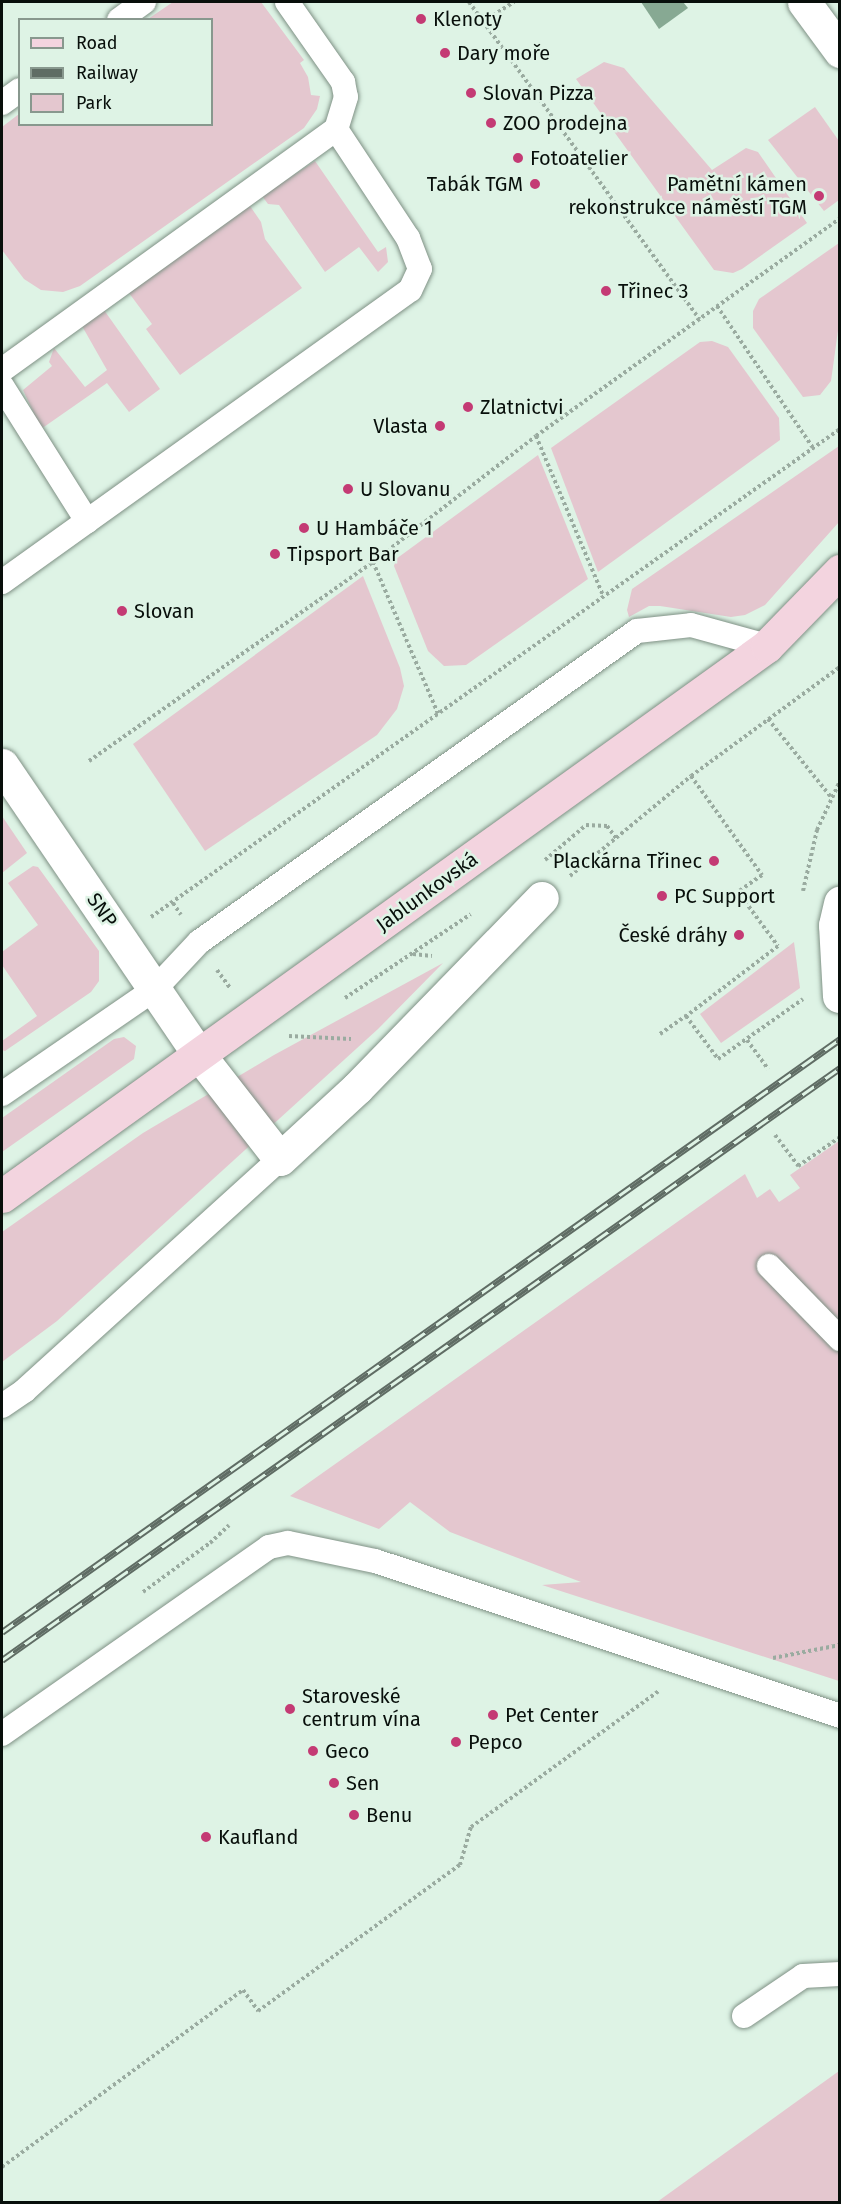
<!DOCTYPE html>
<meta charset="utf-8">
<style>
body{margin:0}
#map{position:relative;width:841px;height:2204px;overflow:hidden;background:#def3e5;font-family:"Fira Sans",sans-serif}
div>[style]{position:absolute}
.green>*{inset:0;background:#e4c7cf}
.water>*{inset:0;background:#87a993}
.path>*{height:4px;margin-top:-2px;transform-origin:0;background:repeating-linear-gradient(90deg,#9aaba0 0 3px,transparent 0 6px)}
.roads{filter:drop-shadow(0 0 2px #7f9185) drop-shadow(0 0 2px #7f9185)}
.service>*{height:24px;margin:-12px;padding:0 12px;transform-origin:12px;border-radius:12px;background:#fff}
.minor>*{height:33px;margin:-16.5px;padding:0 16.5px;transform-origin:16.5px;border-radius:16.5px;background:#fff}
.secondary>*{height:33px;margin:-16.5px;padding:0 16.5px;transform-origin:16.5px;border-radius:16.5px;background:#f3d4df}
.rail>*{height:7px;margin-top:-3.5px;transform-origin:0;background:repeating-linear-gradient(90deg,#def3e5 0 14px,#5f6c64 0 28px);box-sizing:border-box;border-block:2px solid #5f6c64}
.dots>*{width:16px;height:16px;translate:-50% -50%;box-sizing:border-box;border:3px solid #def3e5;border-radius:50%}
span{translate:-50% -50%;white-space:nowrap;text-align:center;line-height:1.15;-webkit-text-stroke:5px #def3e5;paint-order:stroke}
.poi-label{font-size:20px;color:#080f0b}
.left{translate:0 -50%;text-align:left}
.right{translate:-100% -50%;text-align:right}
.street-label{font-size:20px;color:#080f0b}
.frame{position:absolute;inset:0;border:3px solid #080f0b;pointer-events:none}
.legend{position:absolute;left:18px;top:18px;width:195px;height:108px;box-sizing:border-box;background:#def3e5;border:2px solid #88988e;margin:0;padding:8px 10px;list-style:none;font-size:18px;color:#080f0b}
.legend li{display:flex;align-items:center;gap:12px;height:30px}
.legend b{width:30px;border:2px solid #88988e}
</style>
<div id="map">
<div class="green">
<i style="clip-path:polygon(173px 2px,261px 2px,304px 60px,300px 63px,308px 77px,311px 95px,320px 96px,317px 109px,304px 128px,80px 286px,63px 292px,41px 290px,24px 279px,2px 250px,2px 127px,19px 114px,20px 124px,212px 124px,212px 20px,148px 19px)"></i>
<i style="clip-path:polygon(604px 62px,624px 68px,712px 170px,746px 148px,758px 152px,807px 223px,742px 269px,733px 273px,714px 270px,576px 79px)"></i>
<i style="clip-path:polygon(815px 107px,839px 141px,839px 200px,824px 211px,768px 140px)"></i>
<i style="clip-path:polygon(315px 161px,378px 252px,386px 247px,388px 262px,378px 272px,359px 247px,325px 272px,279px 205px,268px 204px,262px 196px)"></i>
<i style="clip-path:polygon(250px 206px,261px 222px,265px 239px,302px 288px,180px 375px,146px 329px,152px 324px,129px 293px)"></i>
<i style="clip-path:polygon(839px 243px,840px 316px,831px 381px,820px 395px,803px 397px,753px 328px,753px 311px,759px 299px)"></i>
<i style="clip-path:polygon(104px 310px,160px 389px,129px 412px,107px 383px,41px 429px,23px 390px,52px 366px,49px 362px,54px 348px,85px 387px,107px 370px,82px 326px)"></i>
<i style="clip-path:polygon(712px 341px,728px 347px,779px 418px,780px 440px,598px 572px,551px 448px,700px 342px)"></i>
<i style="clip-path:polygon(839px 446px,839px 522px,765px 605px,745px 615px,731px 617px,660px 606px,649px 606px,629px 617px,627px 610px,632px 589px)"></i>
<i style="clip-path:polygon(538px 455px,588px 579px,466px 665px,444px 666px,428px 651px,394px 566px,396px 559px)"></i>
<i style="clip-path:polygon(363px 576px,400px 668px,404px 686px,397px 709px,377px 735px,205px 851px,133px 744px)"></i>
<i style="clip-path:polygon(2px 816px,27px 853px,2px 873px)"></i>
<i style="clip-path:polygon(33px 866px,38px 867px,99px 951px,99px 981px,91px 992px,5px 1051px,2px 1050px,2px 1041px,37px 1016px,2px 965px,2px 952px,38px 925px,8px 883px)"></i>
<i style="clip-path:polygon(794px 942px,800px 988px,721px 1043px,700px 1014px)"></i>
<i style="clip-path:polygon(443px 963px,378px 1029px,57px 1321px,2px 1362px,2px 1232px,143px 1133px,274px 1055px)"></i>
<i style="clip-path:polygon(124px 1037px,136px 1046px,134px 1059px,2px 1152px,2px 1118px,114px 1039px)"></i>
<i style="clip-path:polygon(839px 1141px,839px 1681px,542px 1585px,581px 1582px,450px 1532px,410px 1502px,379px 1529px,290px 1496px,745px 1174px,757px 1198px,770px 1189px,779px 1202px,800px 1188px,790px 1175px)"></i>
<i style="clip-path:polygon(839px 2071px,839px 2202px,657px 2202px)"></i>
</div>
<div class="water">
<i style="clip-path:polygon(641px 2px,683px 2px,688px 8px,659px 29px)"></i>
</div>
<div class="path">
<i style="left:469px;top:2px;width:392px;rotate:54deg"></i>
<i style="left:483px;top:22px;width:37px;rotate:-33deg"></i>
<i style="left:717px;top:306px;width:171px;rotate:55.9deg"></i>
<i style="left:536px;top:436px;width:173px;rotate:67.2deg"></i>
<i style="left:373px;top:562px;width:165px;rotate:66.8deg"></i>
<i style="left:768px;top:719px;width:100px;rotate:51.1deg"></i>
<i style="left:89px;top:761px;width:347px;rotate:-35deg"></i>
<i style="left:373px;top:562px;width:206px;rotate:-37.7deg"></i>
<i style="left:536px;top:436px;width:374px;rotate:-35.6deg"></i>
<i style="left:691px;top:776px;width:122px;rotate:54.4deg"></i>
<i style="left:762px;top:875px;width:29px;rotate:145deg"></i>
<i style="left:738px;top:892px;width:67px;rotate:53.5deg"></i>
<i style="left:778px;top:946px;width:116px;rotate:142.7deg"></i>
<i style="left:686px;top:1016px;width:54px;rotate:53.3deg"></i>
<i style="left:718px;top:1059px;width:104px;rotate:-35.2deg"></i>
<i style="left:545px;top:860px;width:54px;rotate:-40.5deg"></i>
<i style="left:586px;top:825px;width:21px;rotate:3deg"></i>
<i style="left:607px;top:826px;width:15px;rotate:53deg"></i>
<i style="left:570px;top:876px;width:157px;rotate:-39.6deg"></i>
<i style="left:691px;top:776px;width:185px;rotate:-36.2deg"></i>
<i style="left:803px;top:891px;width:63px;rotate:-77.1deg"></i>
<i style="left:817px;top:830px;width:54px;rotate:-64.9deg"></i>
<i style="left:173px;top:903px;width:14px;rotate:56deg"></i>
<i style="left:151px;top:917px;width:844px;rotate:-35.31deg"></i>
<i style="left:413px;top:954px;width:19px;rotate:6deg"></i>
<i style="left:217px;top:970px;width:22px;rotate:54deg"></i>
<i style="left:345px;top:998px;width:151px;rotate:-33.7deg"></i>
<i style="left:660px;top:1034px;width:32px;rotate:-35deg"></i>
<i style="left:289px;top:1036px;width:62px;rotate:2.8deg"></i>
<i style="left:747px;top:1040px;width:36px;rotate:54deg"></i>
<i style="left:775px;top:1135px;width:39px;rotate:53deg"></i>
<i style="left:798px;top:1166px;width:51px;rotate:-34.6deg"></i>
<i style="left:210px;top:1543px;width:26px;rotate:-43deg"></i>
<i style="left:143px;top:1592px;width:83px;rotate:-36.2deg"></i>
<i style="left:773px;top:1658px;width:68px;rotate:-11deg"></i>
<i style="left:2px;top:2167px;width:299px;rotate:-36.3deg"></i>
<i style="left:243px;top:1990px;width:26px;rotate:54deg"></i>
<i style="left:258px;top:2011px;width:249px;rotate:-35.9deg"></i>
<i style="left:460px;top:1865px;width:40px;rotate:-74deg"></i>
<i style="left:471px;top:1827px;width:232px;rotate:-35.9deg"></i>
</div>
<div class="roads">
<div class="service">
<i style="left:287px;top:2px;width:98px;rotate:55deg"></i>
<i style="left:343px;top:82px;width:15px;rotate:79deg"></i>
<i style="left:346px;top:97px;width:34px;rotate:107deg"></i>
<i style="left:119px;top:20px;width:31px;rotate:-36deg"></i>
<i style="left:2px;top:103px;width:22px;rotate:-36deg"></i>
<i style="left:2px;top:370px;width:412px;rotate:-35.8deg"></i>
<i style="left:336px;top:129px;width:131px;rotate:56.6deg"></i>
<i style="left:408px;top:238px;width:33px;rotate:69deg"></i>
<i style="left:420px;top:269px;width:23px;rotate:115deg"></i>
<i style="left:410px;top:290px;width:502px;rotate:144.41deg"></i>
<i style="left:2px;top:386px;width:160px;rotate:57.8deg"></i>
<i style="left:2px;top:1094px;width:186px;rotate:-34.5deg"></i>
<i style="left:155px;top:989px;width:64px;rotate:-46.9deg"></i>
<i style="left:199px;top:942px;width:537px;rotate:-35.38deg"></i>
<i style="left:637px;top:631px;width:54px;rotate:-6.3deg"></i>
<i style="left:691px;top:625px;width:79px;rotate:15.4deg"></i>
<i style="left:769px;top:1266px;width:102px;rotate:45.8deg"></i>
<i style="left:2px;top:1406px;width:27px;rotate:-34deg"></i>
<i style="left:24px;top:1391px;width:345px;rotate:-42.2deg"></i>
<i style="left:2px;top:1734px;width:326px;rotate:-35deg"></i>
<i style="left:269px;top:1547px;width:19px;rotate:-12deg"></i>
<i style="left:288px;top:1543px;width:89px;rotate:11.7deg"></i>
<i style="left:375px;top:1561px;width:490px;rotate:18.4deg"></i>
<i style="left:744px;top:2016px;width:71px;rotate:-34.1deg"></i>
<i style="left:803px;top:1976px;width:37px;rotate:-3deg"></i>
</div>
<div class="minor">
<i style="left:804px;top:2px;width:61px;rotate:53.7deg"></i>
<i style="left:2px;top:765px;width:352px;rotate:55.8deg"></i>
<i style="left:200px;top:1056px;width:130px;rotate:52.2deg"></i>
<i style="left:280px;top:1159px;width:105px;rotate:-42.7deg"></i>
<i style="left:357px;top:1088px;width:265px;rotate:-45.8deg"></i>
<i style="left:839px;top:996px;width:71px;rotate:-93.2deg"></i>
<i style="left:835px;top:925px;width:23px;rotate:-77deg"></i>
</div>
<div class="secondary">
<i style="left:2px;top:1196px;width:942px;rotate:-35.71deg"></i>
<i style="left:767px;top:646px;width:105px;rotate:-45.8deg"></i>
</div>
</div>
<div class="rail">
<i style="left:2px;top:1632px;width:1027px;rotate:-35.28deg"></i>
<i style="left:2px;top:1660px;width:1026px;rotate:-35.24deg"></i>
</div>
<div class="dots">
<i style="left:421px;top:19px;background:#c43a74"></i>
<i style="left:445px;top:53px;background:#c43a74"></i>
<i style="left:471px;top:93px;background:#c43a74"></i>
<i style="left:491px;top:123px;background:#c43a74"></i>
<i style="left:518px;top:158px;background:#c43a74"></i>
<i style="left:535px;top:184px;background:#c43a74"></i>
<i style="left:819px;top:196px;background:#c43a74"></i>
<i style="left:606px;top:291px;background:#c43a74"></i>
<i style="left:468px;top:407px;background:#c43a74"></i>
<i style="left:440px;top:426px;background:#c43a74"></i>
<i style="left:348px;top:489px;background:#c43a74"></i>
<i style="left:304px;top:528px;background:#c43a74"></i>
<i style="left:275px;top:554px;background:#c43a74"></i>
<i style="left:122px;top:611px;background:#c43a74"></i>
<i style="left:714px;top:861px;background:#c43a74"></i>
<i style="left:662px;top:896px;background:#c43a74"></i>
<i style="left:739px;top:935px;background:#c43a74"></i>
<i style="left:290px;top:1709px;background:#c43a74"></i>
<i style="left:493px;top:1715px;background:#c43a74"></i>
<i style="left:456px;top:1742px;background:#c43a74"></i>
<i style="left:313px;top:1751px;background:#c43a74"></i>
<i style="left:334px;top:1783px;background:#c43a74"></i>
<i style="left:354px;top:1815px;background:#c43a74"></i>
<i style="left:206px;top:1837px;background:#c43a74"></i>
</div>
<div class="poi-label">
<span class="left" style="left:433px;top:19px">Klenoty</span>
<span class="left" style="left:457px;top:53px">Dary moře</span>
<span class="left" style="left:483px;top:93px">Slovan Pizza</span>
<span class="left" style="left:503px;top:123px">ZOO prodejna</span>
<span class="left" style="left:530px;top:158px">Fotoatelier</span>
<span class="right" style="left:523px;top:184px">Tabák TGM</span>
<span class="right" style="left:807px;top:196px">Pamětní kámen<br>rekonstrukce náměstí TGM</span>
<span class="left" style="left:618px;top:291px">Třinec 3</span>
<span class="left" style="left:480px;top:407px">Zlatnictvi</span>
<span class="right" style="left:428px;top:426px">Vlasta</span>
<span class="left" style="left:360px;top:489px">U Slovanu</span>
<span class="left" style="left:316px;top:528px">U Hambáče 1</span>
<span class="left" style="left:287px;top:554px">Tipsport Bar</span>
<span class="left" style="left:134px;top:611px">Slovan</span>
<span class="right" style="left:702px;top:861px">Plackárna Třinec</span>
<span class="left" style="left:674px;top:896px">PC Support</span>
<span class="right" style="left:727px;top:935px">České dráhy</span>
<span class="left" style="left:302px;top:1708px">Staroveské<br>centrum vína</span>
<span class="left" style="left:505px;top:1715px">Pet Center</span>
<span class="left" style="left:468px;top:1742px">Pepco</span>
<span class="left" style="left:325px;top:1751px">Geco</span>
<span class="left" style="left:346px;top:1783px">Sen</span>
<span class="left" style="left:366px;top:1815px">Benu</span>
<span class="left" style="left:218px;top:1837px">Kaufland</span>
</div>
<div class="street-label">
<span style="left:427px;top:892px;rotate:-36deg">Jablunkovská</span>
<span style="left:102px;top:910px;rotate:55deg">SNP</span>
</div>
<div class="frame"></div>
<ul class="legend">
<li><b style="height:8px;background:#f3d4df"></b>Road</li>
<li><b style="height:8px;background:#5f6c64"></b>Railway</li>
<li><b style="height:16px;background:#e4c7cf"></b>Park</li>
</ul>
</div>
